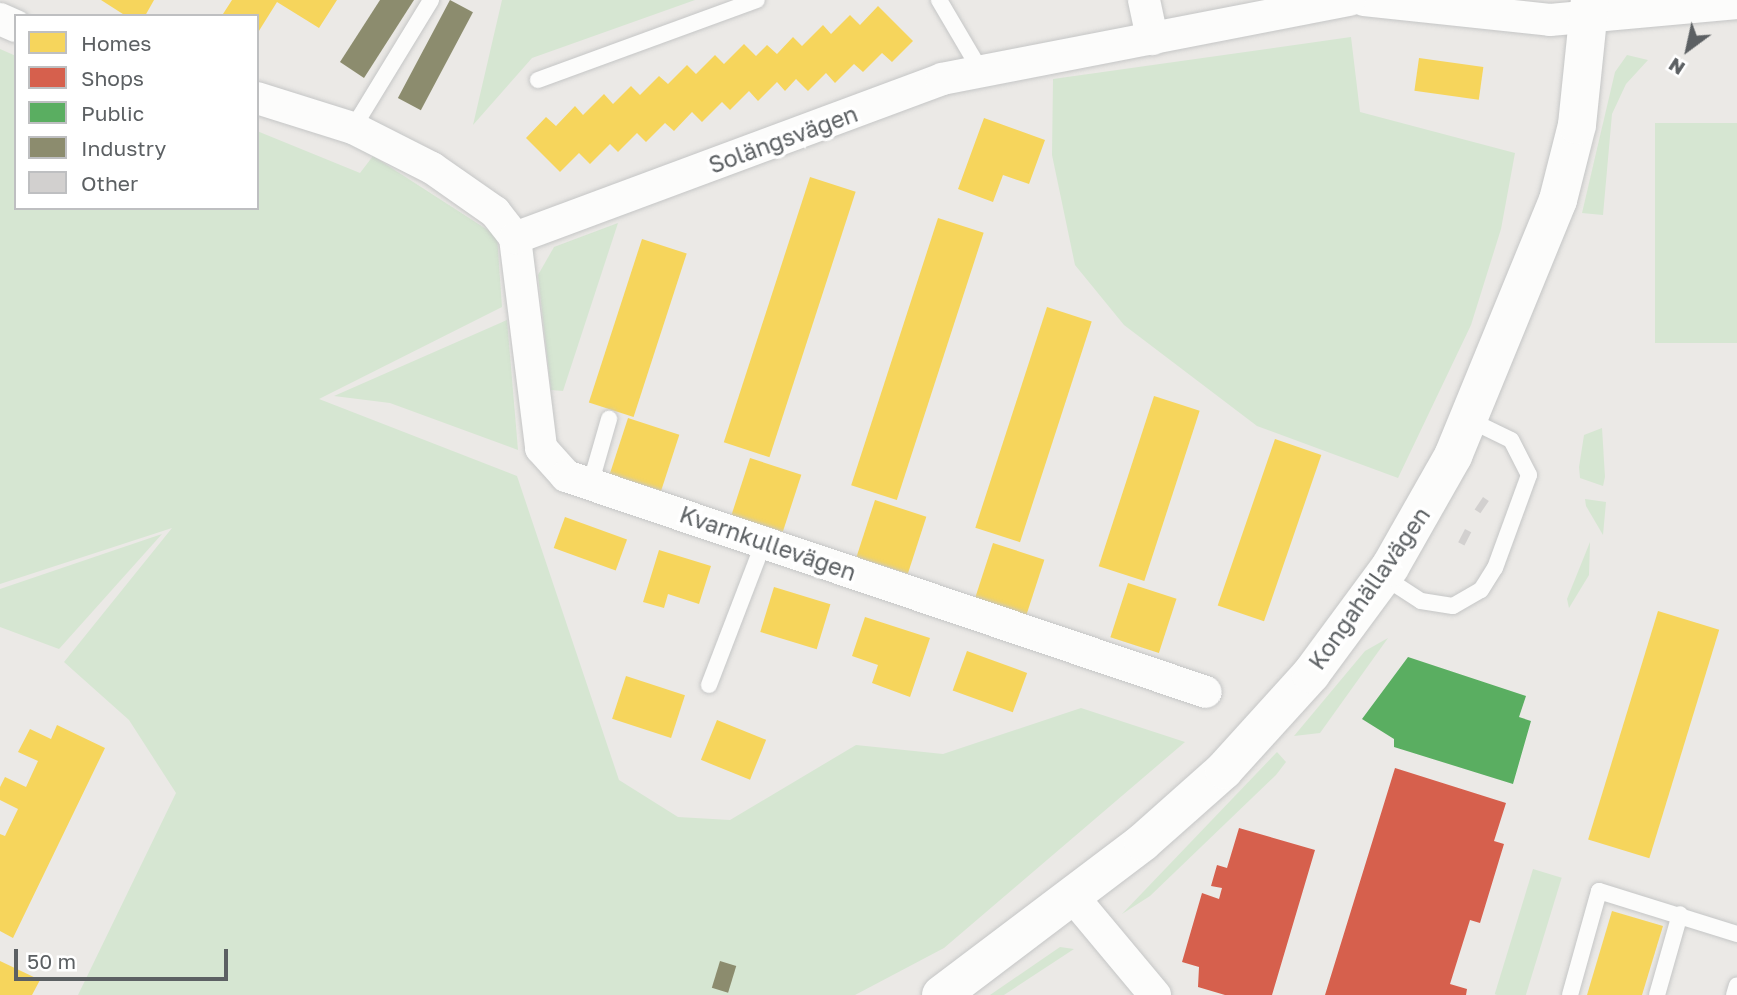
<!DOCTYPE html>
<meta charset="utf-8">
<style>
body{margin:0}
#map{position:relative;width:1737px;height:995px;overflow:hidden;background:#ebe9e6;font-family:"Golos Text",sans-serif}
div>[style]{position:absolute}
.green>*{inset:0;background:#d6e6d2;transform-origin:0 0}
.homes>*{inset:0;background:#f6d55c;transform-origin:0 0}
.shops>*{inset:0;background:#d6604d}
.public>*{inset:0;background:#5aae61}
.industry>*{inset:0;background:#8c8c6e;transform-origin:0 0}
.building>*{inset:0;background:#d2d0cf;transform-origin:0 0}
.roads{filter:drop-shadow(0 0 2px #c5c6c6) drop-shadow(0 0 2px #c5c6c6)}
.lane>*{height:16px;margin:-8px;padding:0 8px;transform-origin:8px;border-radius:8px;background:#fcfcfb}
.street>*{height:32px;margin:-16px;padding:0 16px;transform-origin:16px;border-radius:16px;background:#fcfcfb}
.secondary>*{height:38px;margin:-19px;padding:0 19px;transform-origin:19px;border-radius:19px;background:#fcfcfb}
span{translate:-50% -50%;white-space:nowrap;text-align:center;line-height:1.15;-webkit-text-stroke:7px #fff;paint-order:stroke}
.street-label{font-size:23px;color:#5c6063}
.legend{position:absolute;left:14px;top:14px;width:245px;height:196px;box-sizing:border-box;background:#fff;border:2px solid #bebfc1;margin:0;padding:9px 12px;list-style:none;font-size:21px;color:#5c6063}
.legend li{display:flex;align-items:center;gap:14px;height:35px}
.legend b{width:35px;border:2px solid #bebfc1}
.north{position:absolute;left:1653px;top:14px;width:70px;height:70px;-webkit-text-stroke:5px #fff;paint-order:stroke;rotate:213deg;font-size:19px;font-weight:700;line-height:28px;text-align:center;color:#5c6063}
.north::after{content:'';display:block;margin:auto;width:24px;height:32px;background:#5c6063;clip-path:polygon(50% 0,100% 100%,50% 72%,0 100%)}
.scale{position:absolute;left:14px;top:949px;width:214px;height:32px;box-sizing:border-box;border:4px solid #5c6063;border-top:0;padding-left:9px;font-size:21px;line-height:24px;white-space:nowrap;color:#5c6063;-webkit-text-stroke:5px #fff;paint-order:stroke}
</style>
<div id="map">
<div class="green">
<i style="clip-path:polygon(502px 0,695px 0,532px 58px,473px 125px)"></i>
<i style="clip-path:polygon(1351px 37px,1360px 112px,1515px 153px,1501px 229px,1471px 325px,1398px 478px,1257px 426px,1124px 325px,1075px 265px,1052px 155px,1053px 79px)"></i>
<i style="clip-path:polygon(0 49px,16px 56px,16px 208px,257px 208px,257px 131px,360px 173px,373px 156px,497px 236px,502px 307px,319px 399px,517px 476px,619px 780px,678px 817px,730px 820px,856px 745px,943px 754px,1081px 708px,1185px 742px,944px 948px,855px 995px,78px 995px,176px 793px,129px 720px,64px 662px,172px 528px,0 584px)"></i>
<i style="clip-path:polygon(1627px 55px,1648px 60px,1626px 84px,1612px 114px,1603px 215px,1582px 213px,1615px 72px)"></i>
<i style="left:1737px;top:123px;width:220px;height:82px;rotate:90deg"></i>
<i style="clip-path:polygon(618px 223px,563px 391px,551px 390px,538px 275px,554px 247px)"></i>
<i style="clip-path:polygon(507px 320px,518px 450px,390px 403px,334px 396px)"></i>
<i style="clip-path:polygon(1602px 428px,1605px 477px,1603px 486px,1580px 478px,1579px 467px,1584px 435px)"></i>
<i style="clip-path:polygon(1585px 499px,1606px 502px,1603px 535px,1586px 506px)"></i>
<i style="clip-path:polygon(162px 534px,59px 649px,0 627px,0 589px)"></i>
<i style="clip-path:polygon(1590px 542px,1589px 575px,1569px 608px,1567px 599px)"></i>
<i style="clip-path:polygon(1388px 638px,1320px 733px,1294px 736px,1365px 651px)"></i>
<i style="clip-path:polygon(1277px 752px,1286px 762px,1276px 775px,1150px 896px,1122px 914px)"></i>
<i style="left:1533px;top:869px;width:30px;height:131px;rotate:17deg"></i>
<i style="clip-path:polygon(1060px 947px,1074px 949px,1004px 995px,990px 995px)"></i>
</div>
<div class="homes">
<i style="clip-path:polygon(101px 0,154px 0,145px 16px,126px 16px)"></i>
<i style="clip-path:polygon(232px 0,337px 0,319px 28px,277px 2px,257px 34px,257px 16px,223px 14px)"></i>
<i style="clip-path:polygon(878px 6px,913px 41px,892px 62px,882px 53px,863px 72px,854px 64px,835px 83px,826px 73px,808px 91px,796px 79px,785px 91px,777px 82px,758px 101px,749px 91px,730px 110px,722px 102px,702px 122px,692px 112px,674px 131px,665px 123px,646px 142px,637px 133px,618px 152px,610px 144px,590px 164px,579px 153px,560px 172px,526px 138px,546px 117px,556px 126px,575px 106px,583px 115px,604px 94px,613px 104px,631px 86px,640px 95px,659px 76px,668px 84px,687px 65px,696px 74px,715px 55px,724px 64px,744px 44px,756px 56px,767px 45px,777px 54px,793px 37px,802px 46px,823px 25px,831px 34px,850px 15px,860px 25px)"></i>
<i style="left:1419px;top:58px;width:65px;height:33px;rotate:8deg"></i>
<i style="clip-path:polygon(984px 118px,1045px 140px,1029px 184px,1003px 175px,993px 202px,958px 189px)"></i>
<i style="left:810px;top:177px;width:48px;height:279px;rotate:18deg"></i>
<i style="left:938px;top:218px;width:48px;height:281px;rotate:18deg"></i>
<i style="left:642px;top:239px;width:47px;height:172px;rotate:18deg"></i>
<i style="left:1047px;top:307px;width:47px;height:232px;rotate:18deg"></i>
<i style="left:1154px;top:396px;width:48px;height:179px;rotate:18deg"></i>
<i style="left:628px;top:418px;width:54px;height:59px;rotate:18deg"></i>
<i style="left:1275px;top:439px;width:49px;height:176px;rotate:19deg"></i>
<i style="left:750px;top:458px;width:54px;height:60px;rotate:18deg"></i>
<i style="left:875px;top:500px;width:54px;height:60px;rotate:18deg"></i>
<i style="left:565px;top:517px;width:66px;height:33px;rotate:20deg"></i>
<i style="left:993px;top:543px;width:54px;height:59px;rotate:18deg"></i>
<i style="clip-path:polygon(659px 550px,711px 566px,699px 604px,668px 594px,664px 608px,643px 602px)"></i>
<i style="left:1128px;top:583px;width:51px;height:57px;rotate:18deg"></i>
<i style="left:774px;top:587px;width:59px;height:47px;rotate:17deg"></i>
<i style="left:1658px;top:611px;width:64px;height:239px;rotate:17deg"></i>
<i style="clip-path:polygon(865px 617px,930px 638px,910px 697px,872px 683px,878px 665px,852px 656px)"></i>
<i style="left:967px;top:651px;width:64px;height:42px;rotate:20deg"></i>
<i style="left:626px;top:676px;width:62px;height:45px;rotate:18deg"></i>
<i style="left:717px;top:720px;width:53px;height:43px;rotate:22deg"></i>
<i style="clip-path:polygon(57px 725px,105px 748px,13px 938px,0 931px,0 834px,5px 836px,18px 809px,0 800px,0 787px,5px 777px,26px 787px,38px 761px,18px 752px,30px 729px,51px 739px)"></i>
<i style="clip-path:polygon(1612px 911px,1663px 926px,1642px 995px,1587px 995px)"></i>
<i style="clip-path:polygon(0 961px,40px 980px,32px 995px,0 995px)"></i>
</div>
<div class="shops">
<i style="clip-path:polygon(1395px 768px,1506px 803px,1494px 841px,1504px 844px,1480px 923px,1470px 920px,1450px 984px,1467px 989px,1466px 995px,1325px 995px)"></i>
<i style="clip-path:polygon(1239px 828px,1315px 850px,1272px 995px,1225px 995px,1198px 987px,1199px 967px,1182px 962px,1202px 893px,1219px 899px,1222px 888px,1211px 886px,1217px 865px,1227px 868px)"></i>
</div>
<div class="public">
<i style="clip-path:polygon(1408px 657px,1526px 696px,1519px 717px,1531px 721px,1513px 784px,1394px 747px,1394px 739px,1362px 719px)"></i>
</div>
<div class="industry">
<i style="clip-path:polygon(380px 0,414px 0,364px 78px,340px 62px)"></i>
<i style="left:450px;top:0;width:26px;height:111px;rotate:28deg"></i>
<i style="left:720px;top:961px;width:17px;height:28px;rotate:17deg"></i>
</div>
<div class="building">
<i style="left:1483px;top:497px;width:7px;height:15px;rotate:34deg"></i>
<i style="left:1465px;top:529px;width:7px;height:15px;rotate:27deg"></i>
</div>
<div class="roads">
<div class="lane">
<i style="left:939px;top:0;width:85px;rotate:59.5deg"></i>
<i style="left:538px;top:80px;width:233px;rotate:-20.1deg"></i>
<i style="left:353px;top:128px;width:150px;rotate:-58.6deg"></i>
<i style="left:590px;top:485px;width:69px;rotate:-73.9deg"></i>
<i style="left:1384px;top:577px;width:44px;rotate:33deg"></i>
<i style="left:1421px;top:601px;width:32px;rotate:9deg"></i>
<i style="left:1453px;top:606px;width:32px;rotate:-30deg"></i>
<i style="left:1481px;top:590px;width:26px;rotate:-58deg"></i>
<i style="left:1495px;top:568px;width:99px;rotate:-69.9deg"></i>
<i style="left:1529px;top:475px;width:39px;rotate:-117deg"></i>
<i style="left:1511px;top:440px;width:46px;rotate:-154deg"></i>
<i style="left:709px;top:685px;width:153px;rotate:-69deg"></i>
<i style="left:1570px;top:995px;width:108px;rotate:-74.4deg"></i>
<i style="left:1599px;top:891px;width:145px;rotate:17.3deg"></i>
<i style="left:1657px;top:995px;width:84px;rotate:-74.1deg"></i>
<i style="left:1734px;top:995px;width:10px;rotate:-73deg"></i>
</div>
<div class="street">
<i style="left:1144px;top:0;width:40px;rotate:78deg"></i>
<i style="left:1364px;top:0;width:187px;rotate:6.1deg"></i>
<i style="left:1550px;top:20px;width:188px;rotate:-5.2deg"></i>
<i style="left:0;top:19px;width:17px;rotate:24deg"></i>
<i style="left:257px;top:98px;width:101px;rotate:17.4deg"></i>
<i style="left:353px;top:128px;width:89px;rotate:26.9deg"></i>
<i style="left:432px;top:168px;width:77px;rotate:34.9deg"></i>
<i style="left:495px;top:212px;width:33px;rotate:52deg"></i>
<i style="left:515px;top:238px;width:212px;rotate:82.9deg"></i>
<i style="left:541px;top:448px;width:38px;rotate:48deg"></i>
<i style="left:566px;top:476px;width:675px;rotate:18.65deg"></i>
<i style="left:515px;top:238px;width:456px;rotate:-20.4deg"></i>
<i style="left:942px;top:79px;width:415px;rotate:-11deg"></i>
<i style="left:1073px;top:897px;width:128px;rotate:50.1deg"></i>
</div>
<div class="secondary">
<i style="left:941px;top:995px;width:253px;rotate:-37.1deg"></i>
<i style="left:1143px;top:842px;width:108px;rotate:-41.6deg"></i>
<i style="left:1224px;top:770px;width:130px;rotate:-47.8deg"></i>
<i style="left:1311px;top:674px;width:133px;rotate:-53.6deg"></i>
<i style="left:1390px;top:567px;width:128px;rotate:-60.4deg"></i>
<i style="left:1453px;top:456px;width:277px;rotate:-67.7deg"></i>
<i style="left:1558px;top:200px;width:77px;rotate:-75.8deg"></i>
<i style="left:1577px;top:125px;width:126px;rotate:-84.1deg"></i>
</div>
</div>
<div class="street-label">
<span style="left:783px;top:139px;rotate:-20deg">Solängsvägen</span>
<span style="left:768px;top:543px;rotate:19deg">Kvarnkullevägen</span>
<span style="left:1369px;top:588px;rotate:-55deg">Kongahällavägen</span>
</div>
<ul class="legend">
<li><b style="height:19px;background:#f6d55c"></b>Homes</li>
<li><b style="height:19px;background:#d6604d"></b>Shops</li>
<li><b style="height:19px;background:#5aae61"></b>Public</li>
<li><b style="height:19px;background:#8c8c6e"></b>Industry</li>
<li><b style="height:19px;background:#d2d0cf"></b>Other</li>
</ul>
<div class="north">N</div>
<div class="scale">50 m</div>
</div>
